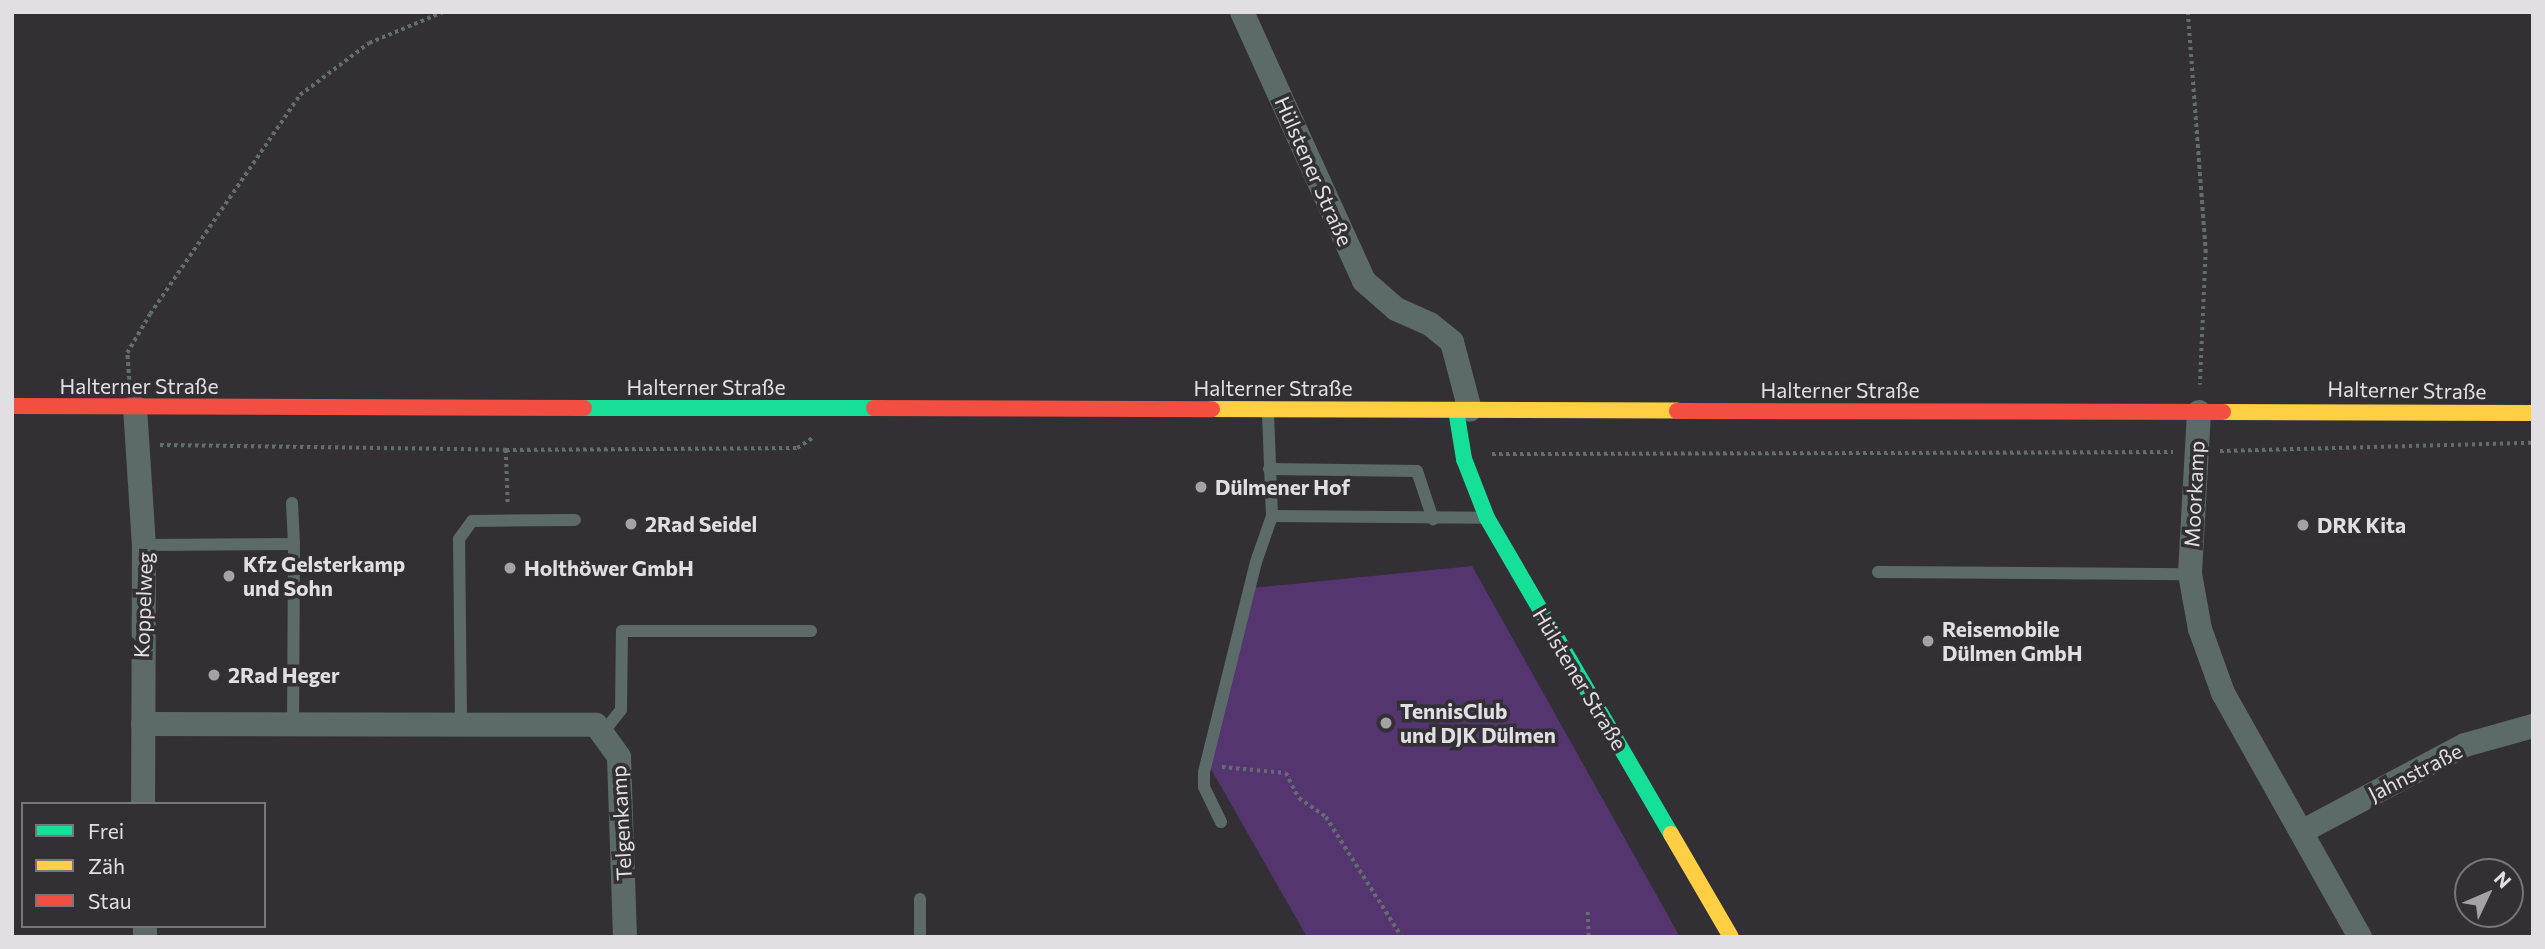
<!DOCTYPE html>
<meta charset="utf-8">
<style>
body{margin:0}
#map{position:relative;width:2545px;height:949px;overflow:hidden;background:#323034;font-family:Commissioner,sans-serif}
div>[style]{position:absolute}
.green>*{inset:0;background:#55356f}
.path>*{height:3.5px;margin-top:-1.75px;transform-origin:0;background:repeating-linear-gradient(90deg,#646d6d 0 3.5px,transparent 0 7px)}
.lane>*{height:12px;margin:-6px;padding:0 6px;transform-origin:6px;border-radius:6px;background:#5c6b69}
.street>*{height:24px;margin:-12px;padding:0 12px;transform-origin:12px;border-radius:12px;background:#5c6b69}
.fast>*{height:16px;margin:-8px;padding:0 8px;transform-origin:8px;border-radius:8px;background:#16e098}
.slow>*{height:16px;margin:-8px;padding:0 8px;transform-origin:8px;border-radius:8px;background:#ffcf43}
.jam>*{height:16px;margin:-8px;padding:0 8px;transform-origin:8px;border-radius:8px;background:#f24e42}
.dots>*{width:19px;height:19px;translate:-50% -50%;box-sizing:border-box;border:4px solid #322f35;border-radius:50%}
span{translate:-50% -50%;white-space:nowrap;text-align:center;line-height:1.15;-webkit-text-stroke:7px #322f35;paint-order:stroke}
.street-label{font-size:21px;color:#e1dfe3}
.poi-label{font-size:21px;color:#e1dfe3;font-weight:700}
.left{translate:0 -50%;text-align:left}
.frame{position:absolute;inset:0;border:14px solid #e1dfe3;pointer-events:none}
.legend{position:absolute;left:21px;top:802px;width:245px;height:126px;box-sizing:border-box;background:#322f35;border:2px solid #78757b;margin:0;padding:9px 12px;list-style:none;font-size:21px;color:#e1dfe3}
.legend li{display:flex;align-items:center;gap:14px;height:35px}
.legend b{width:35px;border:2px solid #78757b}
.north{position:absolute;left:2454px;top:858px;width:70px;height:70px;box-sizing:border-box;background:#322f35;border:2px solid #78757b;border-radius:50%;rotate:46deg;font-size:19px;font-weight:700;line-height:28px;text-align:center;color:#e1dfe3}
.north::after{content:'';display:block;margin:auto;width:24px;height:32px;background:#a4a2a6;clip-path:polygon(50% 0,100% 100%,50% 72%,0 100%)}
</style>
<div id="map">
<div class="green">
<i style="clip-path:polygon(1472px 566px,1680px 937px,1307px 937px,1203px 755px,1252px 588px)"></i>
</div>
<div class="path">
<i style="left:2188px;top:12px;width:239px;rotate:85.7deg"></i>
<i style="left:2206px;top:250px;width:135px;rotate:92.5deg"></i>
<i style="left:129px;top:380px;width:27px;rotate:-94deg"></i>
<i style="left:127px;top:353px;width:45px;rotate:-59.5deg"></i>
<i style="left:150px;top:314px;width:265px;rotate:-55.6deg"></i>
<i style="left:300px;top:95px;width:86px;rotate:-37deg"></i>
<i style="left:369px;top:43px;width:80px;rotate:-22.7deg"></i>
<i style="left:160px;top:445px;width:346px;rotate:0.8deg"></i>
<i style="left:506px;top:450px;width:291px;rotate:-0.4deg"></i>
<i style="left:797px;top:448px;width:20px;rotate:-33deg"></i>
<i style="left:506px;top:450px;width:54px;rotate:87.9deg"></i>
<i style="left:2220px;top:451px;width:313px;rotate:-1.5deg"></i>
<i style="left:1492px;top:454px;width:681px;rotate:-0.17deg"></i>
<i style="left:1222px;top:767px;width:64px;rotate:5.4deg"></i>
<i style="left:1286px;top:773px;width:28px;rotate:63deg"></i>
<i style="left:1299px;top:798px;width:33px;rotate:35deg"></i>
<i style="left:1326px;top:817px;width:142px;rotate:57.7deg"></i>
<i style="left:1588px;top:912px;width:25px;rotate:88deg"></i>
</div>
<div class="lane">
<i style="left:1268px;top:413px;width:103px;rotate:87.8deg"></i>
<i style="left:1272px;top:516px;width:211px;rotate:0.5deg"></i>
<i style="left:1269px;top:469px;width:148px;rotate:0.8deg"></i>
<i style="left:1417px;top:471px;width:51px;rotate:71.6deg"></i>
<i style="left:292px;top:503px;width:41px;rotate:87.2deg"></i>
<i style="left:144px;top:545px;width:150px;rotate:-0.4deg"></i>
<i style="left:294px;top:544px;width:179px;rotate:90.3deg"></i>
<i style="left:1878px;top:572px;width:312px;rotate:0.4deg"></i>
<i style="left:461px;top:723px;width:184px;rotate:-90.6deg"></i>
<i style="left:459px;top:539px;width:22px;rotate:-54deg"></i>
<i style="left:472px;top:521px;width:103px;rotate:-0.6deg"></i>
<i style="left:602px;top:734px;width:31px;rotate:-52deg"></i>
<i style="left:621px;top:710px;width:79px;rotate:-89.3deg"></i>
<i style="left:622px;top:631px;width:189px"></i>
<i style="left:1221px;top:822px;width:39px;rotate:-116deg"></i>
<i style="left:1204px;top:787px;width:15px;rotate:-90deg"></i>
<i style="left:1204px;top:772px;width:216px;rotate:-76.1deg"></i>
<i style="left:1256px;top:562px;width:49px;rotate:-70.8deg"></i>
<i style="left:920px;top:899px;width:38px;rotate:90deg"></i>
</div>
<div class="street">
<i style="left:1242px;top:12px;width:295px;rotate:65.6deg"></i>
<i style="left:1364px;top:281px;width:43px;rotate:41.2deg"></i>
<i style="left:1396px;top:309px;width:37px;rotate:24deg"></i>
<i style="left:1430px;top:324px;width:28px;rotate:39deg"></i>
<i style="left:1452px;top:342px;width:70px;rotate:75.2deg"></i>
<i style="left:135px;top:407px;width:138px;rotate:86.3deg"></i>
<i style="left:144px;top:545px;width:259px;rotate:90.2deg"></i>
<i style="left:2199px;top:412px;width:162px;rotate:93.2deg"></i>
<i style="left:2190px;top:574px;width:56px;rotate:79.7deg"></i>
<i style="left:2200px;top:629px;width:68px;rotate:70.2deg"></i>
<i style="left:2223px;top:693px;width:280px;rotate:60.7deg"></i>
<i style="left:143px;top:724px;width:453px;rotate:0.1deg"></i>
<i style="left:596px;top:725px;width:39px;rotate:54deg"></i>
<i style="left:619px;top:757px;width:180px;rotate:88.1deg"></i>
<i style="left:2303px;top:831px;width:183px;rotate:-28deg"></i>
<i style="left:2465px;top:745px;width:71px;rotate:-15.6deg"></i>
<i style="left:145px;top:926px;width:11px;rotate:90deg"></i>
</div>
<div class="fast">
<i style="left:584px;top:408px;width:290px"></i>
<i style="left:1456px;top:410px;width:50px;rotate:80.7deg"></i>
<i style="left:1464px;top:459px;width:63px;rotate:68.7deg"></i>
<i style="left:1487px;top:518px;width:366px;rotate:59.8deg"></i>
</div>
<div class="slow">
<i style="left:1212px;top:409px;width:465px;rotate:0.2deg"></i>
<i style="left:2223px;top:412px;width:310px;rotate:0.2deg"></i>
<i style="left:1671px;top:834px;width:119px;rotate:59.8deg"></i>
</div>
<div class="jam">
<i style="left:12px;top:406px;width:572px;rotate:0.2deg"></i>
<i style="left:874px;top:408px;width:338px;rotate:0.2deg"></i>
<i style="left:1677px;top:411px;width:546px;rotate:0.1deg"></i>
</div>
<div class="dots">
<i style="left:1201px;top:487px;background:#a4a2a6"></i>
<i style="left:631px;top:524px;background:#a4a2a6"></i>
<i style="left:2303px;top:525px;background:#a4a2a6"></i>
<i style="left:510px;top:568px;background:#a4a2a6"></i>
<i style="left:229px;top:576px;background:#a4a2a6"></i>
<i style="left:1928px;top:641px;background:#a4a2a6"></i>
<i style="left:214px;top:675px;background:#a4a2a6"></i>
<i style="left:1386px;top:723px;background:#a4a2a6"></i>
</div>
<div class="street-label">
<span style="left:1314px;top:171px;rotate:66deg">Hülstener Straße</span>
<span style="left:139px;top:386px">Halterner Straße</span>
<span style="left:706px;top:387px">Halterner Straße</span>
<span style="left:1273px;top:388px">Halterner Straße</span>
<span style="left:1840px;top:390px">Halterner Straße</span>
<span style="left:2407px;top:390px;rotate:1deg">Halterner Straße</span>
<span style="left:2194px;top:494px;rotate:-87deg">Moorkamp</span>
<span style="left:143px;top:605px;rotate:-88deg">Koppelweg</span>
<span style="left:1580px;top:679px;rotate:59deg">Hülstener Straße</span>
<span style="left:2415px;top:772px;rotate:-27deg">Jahnstraße</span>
<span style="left:621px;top:823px;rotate:-93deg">Telgenkamp</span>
</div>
<div class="poi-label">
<span class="left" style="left:1215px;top:487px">Dülmener Hof</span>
<span class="left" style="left:645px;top:524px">2Rad Seidel</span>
<span class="left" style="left:2317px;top:525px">DRK Kita</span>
<span class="left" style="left:243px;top:576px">Kfz Gelsterkamp<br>und Sohn</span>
<span class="left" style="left:524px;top:568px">Holthöwer GmbH</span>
<span class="left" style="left:1942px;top:641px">Reisemobile<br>Dülmen GmbH</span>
<span class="left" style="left:228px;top:675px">2Rad Heger</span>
<span class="left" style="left:1400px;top:723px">TennisClub<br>und DJK Dülmen</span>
</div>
<div class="frame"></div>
<ul class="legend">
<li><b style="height:9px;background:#16e098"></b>Frei</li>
<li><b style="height:9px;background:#ffcf43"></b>Zäh</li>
<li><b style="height:9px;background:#f24e42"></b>Stau</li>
</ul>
<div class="north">N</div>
</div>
